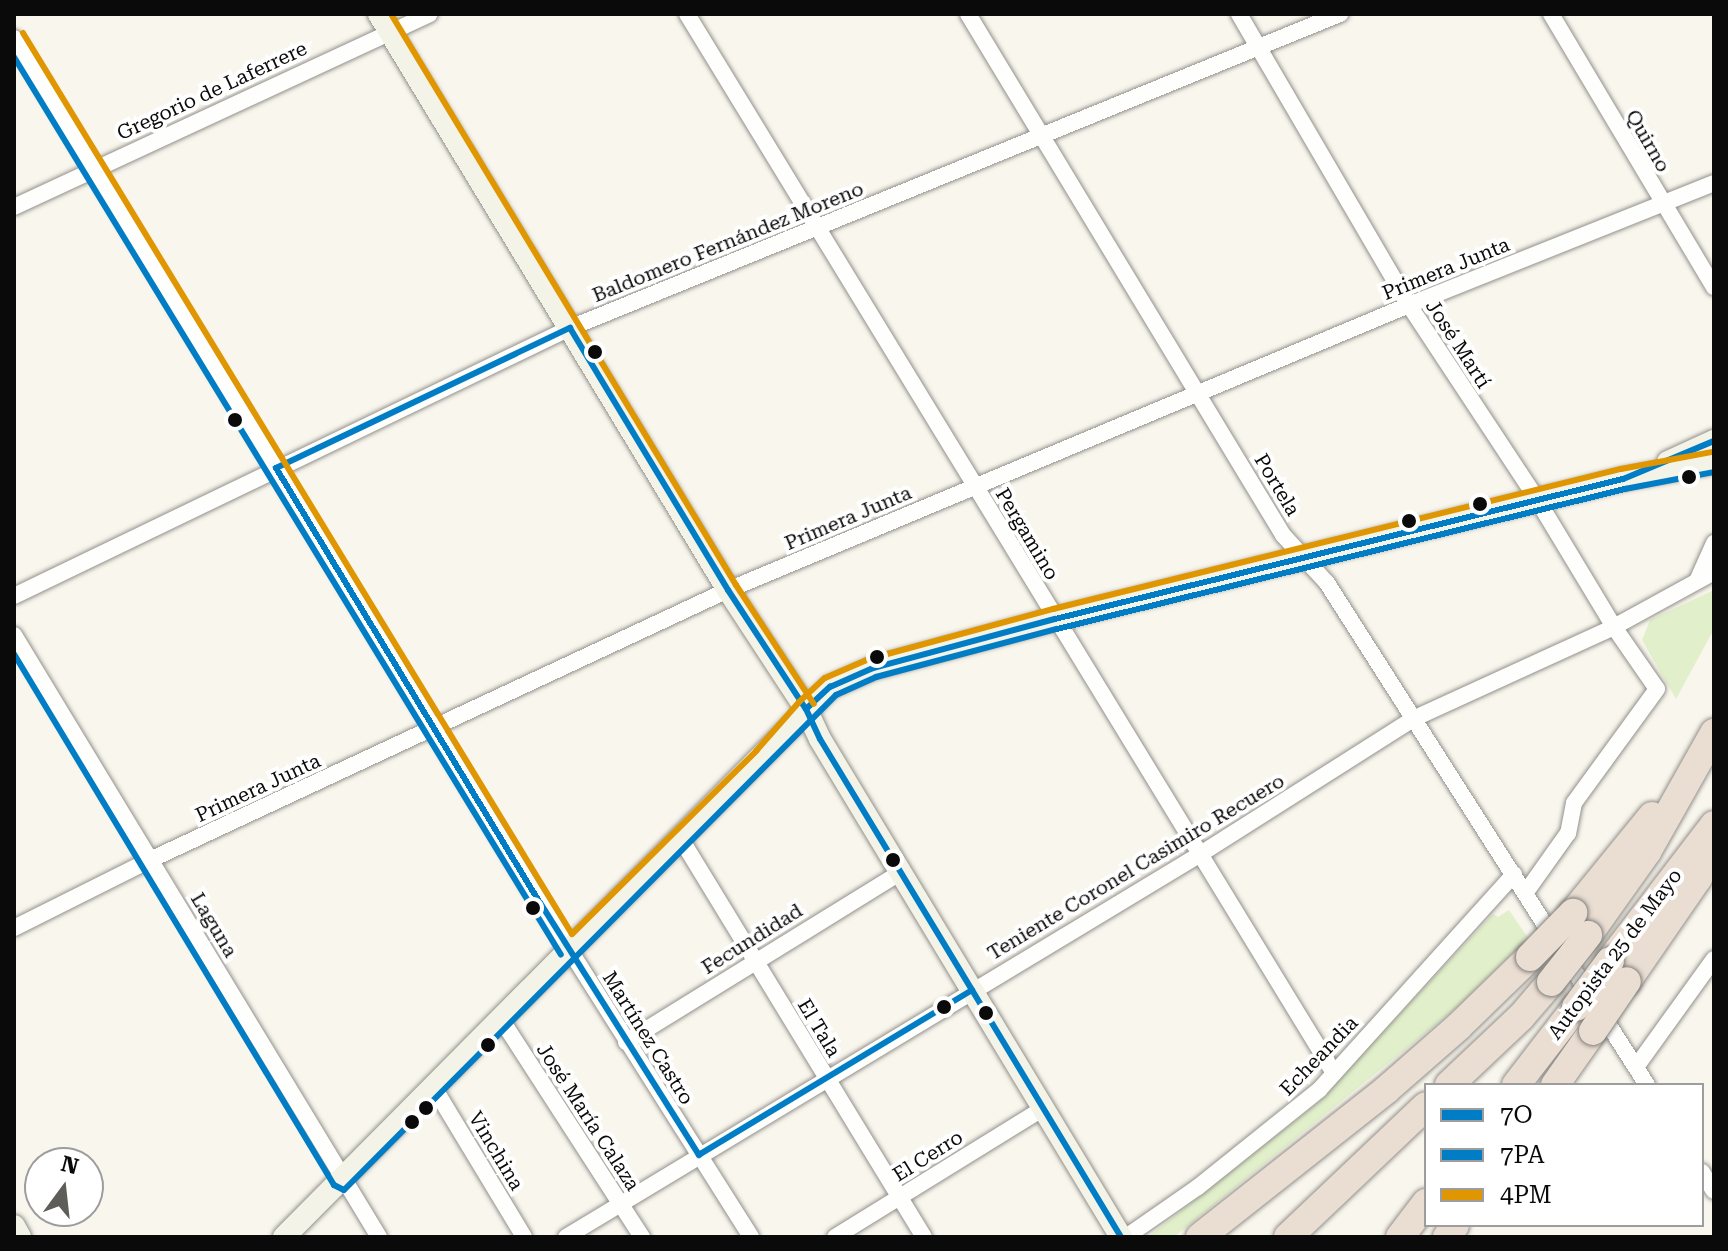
<!DOCTYPE html>
<meta charset="utf-8">
<style>
body{margin:0}
#map{position:relative;width:1728px;height:1251px;overflow:hidden;background:#f9f6ed;font-family:"Roboto Serif",serif}
div>[style]{position:absolute}
.green>*{inset:0;background:#e1f0ca}
.roads{filter:drop-shadow(0 0 2px #92908c) drop-shadow(0 0 2px #92908c)}
.street>*{height:16px;margin:-8px;padding:0 8px;transform-origin:8px;border-radius:8px;background:#fefefc}
.secondary>*{height:22px;margin:-11px;padding:0 11px;transform-origin:11px;border-radius:11px;background:#f4f3e7}
.highway>*{height:28px;margin:-14px;padding:0 14px;transform-origin:14px;border-radius:14px;background:#eaddd2}
.bridges{filter:drop-shadow(0 0 2px #7f7e7a) drop-shadow(0 0 2px #7f7e7a)}
.highway-bridge>*{height:28px;margin:-14px;padding:0 14px;transform-origin:14px;border-radius:14px;background:#eaddd2}
.bus-1>*{height:6px;margin:-3px;padding:0 3px;transform-origin:3px;border-radius:3px;background:#007dc5}
.bus-2>*{height:6px;margin:-3px;padding:0 3px;transform-origin:3px;border-radius:3px;background:#007dc5}
.bus-3>*{height:6px;margin:-3px;padding:0 3px;transform-origin:3px;border-radius:3px;background:#df9601}
.dots>*{width:22px;height:22px;translate:-50% -50%;box-sizing:border-box;border:4px solid #fff;border-radius:50%}
span{translate:-50% -50%;white-space:nowrap;text-align:center;line-height:1.15;-webkit-text-stroke:8px #fff;paint-order:stroke}
.street-label{font-size:20px;color:#0a0a0a}
.frame{position:absolute;inset:0;border:16px solid #0a0a0a;pointer-events:none}
.legend{position:absolute;left:1424px;top:1083px;width:280px;height:144px;box-sizing:border-box;background:#fff;border:2px solid #9d9d9d;margin:0;padding:10px 14px;list-style:none;font-size:24px;color:#0a0a0a}
.legend li{display:flex;align-items:center;gap:16px;height:40px}
.legend b{width:40px;border:2px solid #9d9d9d}
.north{position:absolute;left:24px;top:1147px;width:80px;height:80px;box-sizing:border-box;background:#fff;border:2px solid #9d9d9d;border-radius:50%;rotate:15deg;font-size:22px;font-weight:700;line-height:32px;text-align:center;color:#0a0a0a}
.north::after{content:'';display:block;margin:auto;width:28px;height:36px;background:#5e5d59;clip-path:polygon(50% 0,100% 100%,50% 72%,0 100%)}
</style>
<div id="map">
<div class="green">
<i style="clip-path:polygon(1714px 590px,1714px 629px,1676px 699px,1642px 640px,1650px 620px)"></i>
<i style="clip-path:polygon(1509px 910px,1528px 938px,1460px 1005px,1174px 1237px,1148px 1237px,1320px 1101px,1343px 1069px,1377px 1038px,1493px 914px,1498px 917px)"></i>
</div>
<div class="roads">
<div class="street">
<i style="left:687px;top:14px;width:1241px;rotate:58.58deg"></i>
<i style="left:968px;top:14px;width:609px;rotate:58.84deg"></i>
<i style="left:1283px;top:535px;width:65px;rotate:47.5deg"></i>
<i style="left:1327px;top:583px;width:595px;rotate:57.48deg"></i>
<i style="left:1239px;top:14px;width:337px;rotate:59.7deg"></i>
<i style="left:1409px;top:305px;width:235px;rotate:56.6deg"></i>
<i style="left:1538px;top:501px;width:147px;rotate:58.9deg"></i>
<i style="left:1614px;top:627px;width:75px;rotate:55.3deg"></i>
<i style="left:1657px;top:689px;width:141px;rotate:126.1deg"></i>
<i style="left:1574px;top:803px;width:31px;rotate:101deg"></i>
<i style="left:1568px;top:833px;width:72px;rotate:125.4deg"></i>
<i style="left:1551px;top:14px;width:318px;rotate:59.2deg"></i>
<i style="left:14px;top:38px;width:1012px;rotate:58.7deg"></i>
<i style="left:540px;top:903px;width:395px;rotate:57.7deg"></i>
<i style="left:14px;top:207px;width:458px;rotate:-24.9deg"></i>
<i style="left:1697px;top:581px;width:42px;rotate:-65.9deg"></i>
<i style="left:14px;top:596px;width:617px;rotate:-25.73deg"></i>
<i style="left:570px;top:328px;width:832px;rotate:-22.19deg"></i>
<i style="left:14px;top:635px;width:704px;rotate:58.77deg"></i>
<i style="left:681px;top:839px;width:466px;rotate:58.6deg"></i>
<i style="left:14px;top:928px;width:154px;rotate:-26.6deg"></i>
<i style="left:152px;top:859px;width:636px;rotate:-25.03deg"></i>
<i style="left:728px;top:590px;width:738px;rotate:-22.71deg"></i>
<i style="left:1409px;top:305px;width:328px;rotate:-21.8deg"></i>
<i style="left:501px;top:1019px;width:260px;rotate:57.1deg"></i>
<i style="left:626px;top:1042px;width:322px;rotate:-31.7deg"></i>
<i style="left:1636px;top:1067px;width:133px;rotate:-54.2deg"></i>
<i style="left:433px;top:1086px;width:176px;rotate:58.9deg"></i>
<i style="left:1702px;top:1172px;width:22px;rotate:58deg"></i>
<i style="left:566px;top:1237px;width:739px;rotate:-31.11deg"></i>
<i style="left:1199px;top:855px;width:254px;rotate:-32.4deg"></i>
<i style="left:1413px;top:719px;width:221px;rotate:-24.6deg"></i>
<i style="left:1614px;top:627px;width:114px;rotate:-28.8deg"></i>
<i style="left:835px;top:1237px;width:243px;rotate:-31.7deg"></i>
<i style="left:1126px;top:1237px;width:88px;rotate:-34.8deg"></i>
<i style="left:1198px;top:1187px;width:155px;rotate:-38.7deg"></i>
<i style="left:1319px;top:1090px;width:291px;rotate:-47.9deg"></i>
</div>
<div class="secondary">
<i style="left:379px;top:14px;width:673px;rotate:58.79deg"></i>
<i style="left:728px;top:590px;width:142px;rotate:56.8deg"></i>
<i style="left:806px;top:709px;width:33px;rotate:65deg"></i>
<i style="left:820px;top:739px;width:582px;rotate:58.85deg"></i>
<i style="left:1668px;top:462px;width:51px;rotate:-24.5deg"></i>
<i style="left:14px;top:1226px;width:13px;rotate:61deg"></i>
<i style="left:284px;top:1237px;width:775px;rotate:-45.21deg"></i>
<i style="left:830px;top:687px;width:47px;rotate:-23.8deg"></i>
<i style="left:873px;top:668px;width:188px;rotate:-15.1deg"></i>
<i style="left:1055px;top:619px;width:585px;rotate:-13.85deg"></i>
<i style="left:1623px;top:479px;width:93px;rotate:-10.6deg"></i>
</div>
<div class="highway">
<i style="left:1573px;top:913px;width:125px;rotate:-50.8deg"></i>
<i style="left:1588px;top:935px;width:102px;rotate:-54.6deg"></i>
<i style="left:1647px;top:852px;width:137px;rotate:-60.6deg"></i>
<i style="left:1610px;top:961px;width:171px;rotate:-52.6deg"></i>
<i style="left:1627px;top:981px;width:125px;rotate:-55.4deg"></i>
<i style="left:1698px;top:878px;width:34px;rotate:-62deg"></i>
<i style="left:1449px;top:1085px;width:99px;rotate:-43.4deg"></i>
<i style="left:1521px;top:1017px;width:46px;rotate:-49.4deg"></i>
<i style="left:1516px;top:1085px;width:98px;rotate:-52.4deg"></i>
<i style="left:1555px;top:1085px;width:66px;rotate:-54.9deg"></i>
<i style="left:1200px;top:1237px;width:237px;rotate:-38.3deg"></i>
<i style="left:1386px;top:1090px;width:97px;rotate:-41.2deg"></i>
<i style="left:1459px;top:1026px;width:99px;rotate:-44.2deg"></i>
<i style="left:1288px;top:1237px;width:190px;rotate:-43.5deg"></i>
<i style="left:1400px;top:1237px;width:43px;rotate:-52.6deg"></i>
<i style="left:1447px;top:1237px;width:14px;rotate:-56deg"></i>
</div>
</div>
<div class="bridges">
<div class="highway-bridge">
<i style="left:1530px;top:957px;width:62px;rotate:-45.7deg"></i>
<i style="left:1551px;top:982px;width:60px;rotate:-51.8deg"></i>
<i style="left:1576px;top:1007px;width:57px;rotate:-53.5deg"></i>
<i style="left:1593px;top:1031px;width:60px;rotate:-55.8deg"></i>
</div>
</div>
<div class="bus-1">
<i style="left:570px;top:328px;width:306px;rotate:58.9deg"></i>
<i style="left:728px;top:590px;width:142px;rotate:56.8deg"></i>
<i style="left:806px;top:709px;width:33px;rotate:65deg"></i>
<i style="left:820px;top:739px;width:293px;rotate:58.8deg"></i>
<i style="left:972px;top:990px;width:319px;rotate:148.9deg"></i>
<i style="left:699px;top:1155px;width:298px;rotate:-122.2deg"></i>
<i style="left:540px;top:903px;width:509px;rotate:-121.25deg"></i>
<i style="left:276px;top:468px;width:326px;rotate:-25.5deg"></i>
<i style="left:806px;top:709px;width:33px;rotate:-43deg"></i>
<i style="left:830px;top:687px;width:47px;rotate:-23.8deg"></i>
<i style="left:873px;top:668px;width:188px;rotate:-15.1deg"></i>
<i style="left:1055px;top:619px;width:585px;rotate:-13.85deg"></i>
<i style="left:1623px;top:479px;width:99px;rotate:-22.7deg"></i>
<i style="left:972px;top:990px;width:288px;rotate:58.9deg"></i>
</div>
<div class="bus-2">
<i style="left:14px;top:57px;width:1051px;rotate:58.65deg"></i>
<i style="left:14px;top:654px;width:620px;rotate:58.93deg"></i>
<i style="left:334px;top:1185px;width:11px;rotate:27deg"></i>
<i style="left:344px;top:1190px;width:698px;rotate:-45.17deg"></i>
<i style="left:836px;top:695px;width:44px;rotate:-24.2deg"></i>
<i style="left:876px;top:677px;width:187px;rotate:-14.9deg"></i>
<i style="left:1057px;top:629px;width:585px;rotate:-13.85deg"></i>
<i style="left:1625px;top:489px;width:91px;rotate:-10.8deg"></i>
</div>
<div class="bus-3">
<i style="left:391px;top:14px;width:667px;rotate:58.86deg"></i>
<i style="left:736px;top:585px;width:142px;rotate:56.8deg"></i>
<i style="left:23px;top:33px;width:1055px;rotate:58.65deg"></i>
<i style="left:572px;top:934px;width:260px;rotate:-44.8deg"></i>
<i style="left:756px;top:751px;width:65px;rotate:-48.7deg"></i>
<i style="left:799px;top:702px;width:35px;rotate:-43deg"></i>
<i style="left:825px;top:678px;width:48px;rotate:-23.4deg"></i>
<i style="left:869px;top:659px;width:191px;rotate:-15.2deg"></i>
<i style="left:1053px;top:609px;width:585px;rotate:-13.85deg"></i>
<i style="left:1621px;top:469px;width:93px;rotate:-10.6deg"></i>
</div>
<div class="dots">
<i style="left:595px;top:352px;background:#0a0a0a"></i>
<i style="left:235px;top:420px;background:#0a0a0a"></i>
<i style="left:1689px;top:477px;background:#0a0a0a"></i>
<i style="left:1480px;top:504px;background:#0a0a0a"></i>
<i style="left:1409px;top:521px;background:#0a0a0a"></i>
<i style="left:877px;top:657px;background:#0a0a0a"></i>
<i style="left:893px;top:860px;background:#0a0a0a"></i>
<i style="left:533px;top:908px;background:#0a0a0a"></i>
<i style="left:944px;top:1007px;background:#0a0a0a"></i>
<i style="left:986px;top:1013px;background:#0a0a0a"></i>
<i style="left:488px;top:1045px;background:#0a0a0a"></i>
<i style="left:426px;top:1108px;background:#0a0a0a"></i>
<i style="left:412px;top:1122px;background:#0a0a0a"></i>
</div>
<div class="street-label">
<span style="left:212px;top:91px;rotate:-25deg">Gregorio de Laferrere</span>
<span style="left:1648px;top:141px;rotate:60deg">Quirno</span>
<span style="left:728px;top:242px;rotate:-22deg">Baldomero Fernández Moreno</span>
<span style="left:1446px;top:269px;rotate:-22deg">Primera Junta</span>
<span style="left:1458px;top:344px;rotate:57deg">José Martí</span>
<span style="left:1277px;top:485px;rotate:59deg">Portela</span>
<span style="left:848px;top:518px;rotate:-23deg">Primera Junta</span>
<span style="left:1027px;top:534px;rotate:59deg">Pergamino</span>
<span style="left:258px;top:788px;rotate:-25deg">Primera Junta</span>
<span style="left:1136px;top:867px;rotate:-31deg">Teniente Coronel Casimiro Recuero</span>
<span style="left:214px;top:925px;rotate:59deg">Laguna</span>
<span style="left:752px;top:939px;rotate:-32deg">Fecundidad</span>
<span style="left:1615px;top:954px;rotate:-53deg">Autopista 25 de Mayo</span>
<span style="left:819px;top:1028px;rotate:59deg">El Tala</span>
<span style="left:648px;top:1038px;rotate:58deg">Martínez Castro</span>
<span style="left:1319px;top:1056px;rotate:-46deg">Echeandia</span>
<span style="left:588px;top:1117px;rotate:57deg">José María Calaza</span>
<span style="left:496px;top:1151px;rotate:59deg">Vinchina</span>
<span style="left:928px;top:1156px;rotate:-32deg">El Cerro</span>
</div>
<div class="frame"></div>
<ul class="legend">
<li><b style="height:10px;background:#007dc5"></b>7O</li>
<li><b style="height:10px;background:#007dc5"></b>7PA</li>
<li><b style="height:10px;background:#df9601"></b>4PM</li>
</ul>
<div class="north">N</div>
</div>
